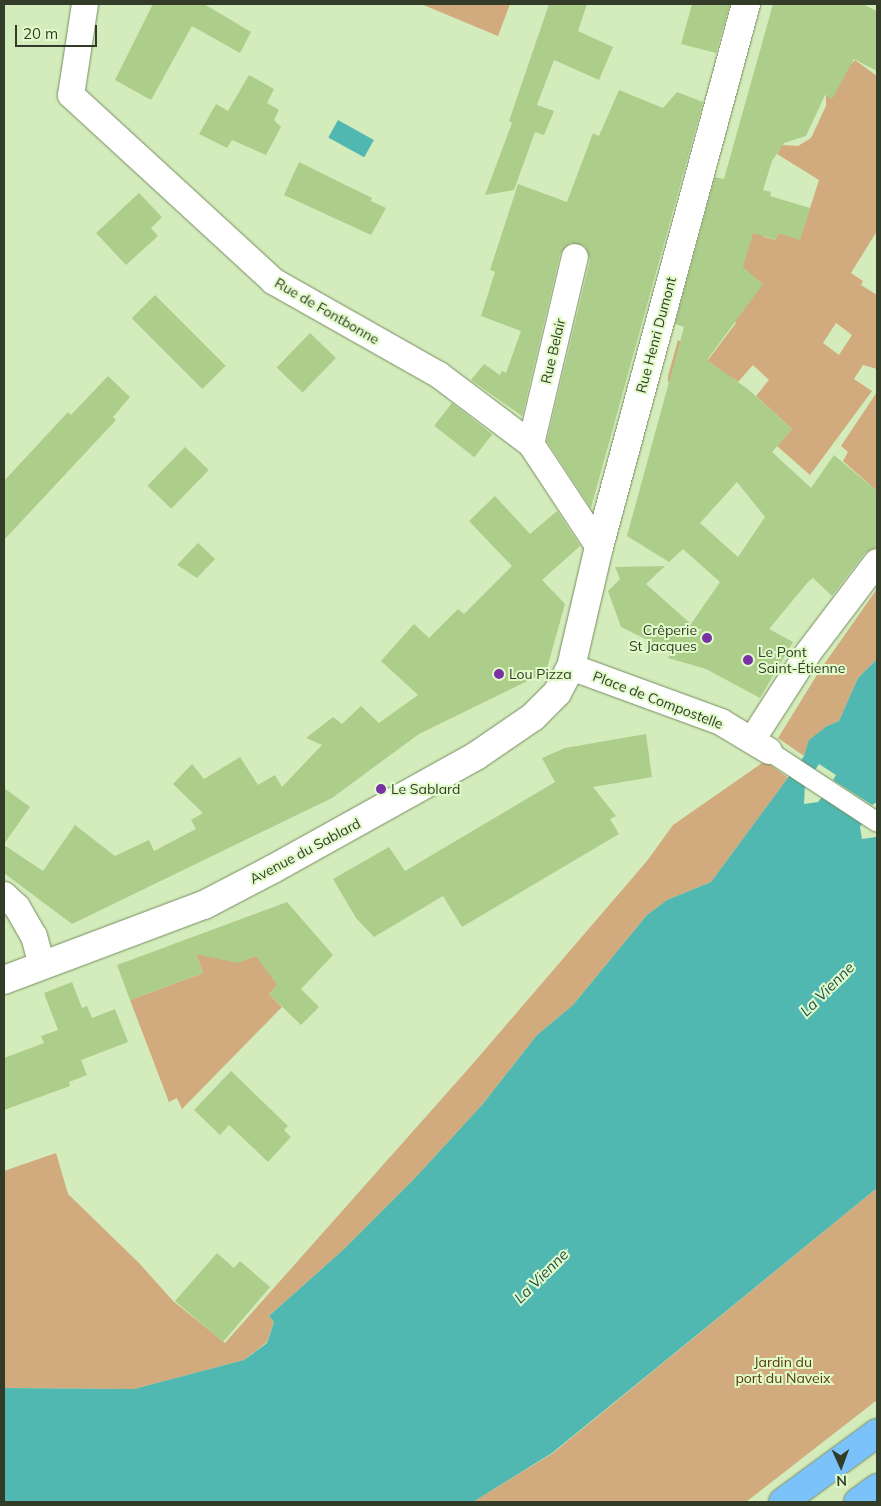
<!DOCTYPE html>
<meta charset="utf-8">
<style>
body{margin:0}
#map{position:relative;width:881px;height:1506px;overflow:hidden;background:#d4ecbc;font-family:Mulish,sans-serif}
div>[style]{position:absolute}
.green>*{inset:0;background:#d1aa7e}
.water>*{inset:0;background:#51b8b1;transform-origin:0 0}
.pier>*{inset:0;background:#d4ecbc}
.building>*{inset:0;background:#adcd8b;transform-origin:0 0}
.roads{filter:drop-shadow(0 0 1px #778c60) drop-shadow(0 0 1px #778c60)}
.pedestrian>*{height:19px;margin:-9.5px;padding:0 9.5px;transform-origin:9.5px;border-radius:9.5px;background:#fff}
.minor>*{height:26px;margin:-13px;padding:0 13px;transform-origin:13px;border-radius:13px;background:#fff}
.tertiary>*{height:28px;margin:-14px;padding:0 14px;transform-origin:14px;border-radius:14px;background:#fff}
.primary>*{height:28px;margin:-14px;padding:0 14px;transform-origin:14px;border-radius:14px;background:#7bc1fa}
.dots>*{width:14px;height:14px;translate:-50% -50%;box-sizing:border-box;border:2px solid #e1fac9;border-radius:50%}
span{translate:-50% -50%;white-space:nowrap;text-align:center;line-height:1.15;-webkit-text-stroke:4px #e1fac9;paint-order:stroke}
.street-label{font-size:14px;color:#333c29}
.poi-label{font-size:14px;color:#333c29}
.right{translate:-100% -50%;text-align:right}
.left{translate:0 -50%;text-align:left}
.park-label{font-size:14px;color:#593707}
.water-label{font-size:15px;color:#22504d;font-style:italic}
.frame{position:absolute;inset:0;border:5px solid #333c29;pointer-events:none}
.north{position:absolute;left:816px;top:1441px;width:50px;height:50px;-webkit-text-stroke:4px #e1fac9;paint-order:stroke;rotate:178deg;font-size:14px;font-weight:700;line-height:20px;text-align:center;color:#333c29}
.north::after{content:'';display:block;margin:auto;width:18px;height:22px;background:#333c29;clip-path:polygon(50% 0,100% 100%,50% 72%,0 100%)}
.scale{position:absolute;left:15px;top:25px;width:82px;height:22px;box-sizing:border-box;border:2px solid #333c29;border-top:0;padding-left:6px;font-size:15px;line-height:18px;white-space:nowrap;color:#333c29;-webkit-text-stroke:4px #e1fac9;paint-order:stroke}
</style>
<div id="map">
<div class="green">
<i style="clip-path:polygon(421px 4px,510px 4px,498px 36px)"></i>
<i style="clip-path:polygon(evenodd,855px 60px,877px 76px,877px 231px,851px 273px,863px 281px,861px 285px,877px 295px,877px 369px,863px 365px,854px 379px,872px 391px,810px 475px,777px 446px,792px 429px,756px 396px,769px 380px,753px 365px,738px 382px,734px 379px,735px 431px,668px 382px,668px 376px,678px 340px,708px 360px,736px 323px,724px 313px,755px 226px,764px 237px,775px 240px,778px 233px,800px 239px,819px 180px,777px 154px,782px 145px,798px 146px,811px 138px,826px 106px,826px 83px,847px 69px,855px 60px,836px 323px,852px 335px,839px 355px,823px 343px,836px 323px)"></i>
<i style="clip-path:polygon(877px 392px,877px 491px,843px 461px,848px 452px,841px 446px)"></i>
<i style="clip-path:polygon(877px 589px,877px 659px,858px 678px,839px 721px,827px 726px,810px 740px,804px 756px,778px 738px,820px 670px)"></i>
<i style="clip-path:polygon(765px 761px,788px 778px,711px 882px,667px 900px,647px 915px,573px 1005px,537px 1035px,482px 1105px,415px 1178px,343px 1250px,269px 1316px,274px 1322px,267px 1342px,244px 1360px,134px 1389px,4px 1388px,4px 1171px,56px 1153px,68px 1194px,139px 1263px,173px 1301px,225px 1343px,470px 1067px,647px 861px,673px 825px)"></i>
<i style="clip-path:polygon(190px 938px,244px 960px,256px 956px,279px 983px,269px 994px,282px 1007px,182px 1109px,177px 1098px,169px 1102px,130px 1000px,203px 973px)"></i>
<i style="clip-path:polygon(877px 1188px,877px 1400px,746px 1502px,473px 1502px,553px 1453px)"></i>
</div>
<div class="water">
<i style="left:338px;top:120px;width:41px;height:20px;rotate:29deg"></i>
<i style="clip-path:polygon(877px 659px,877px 1188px,552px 1453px,473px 1502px,4px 1502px,4px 1388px,134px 1389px,244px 1360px,267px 1343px,274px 1322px,269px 1316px,343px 1250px,415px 1178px,482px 1105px,537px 1035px,573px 1005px,647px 915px,667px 900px,711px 882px,804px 756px,809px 740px,827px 726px,839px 721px,858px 678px)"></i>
</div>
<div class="pier">
<i style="clip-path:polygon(799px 759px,815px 770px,819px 764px,836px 775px,833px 780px,872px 805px,877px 802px,876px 837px,862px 839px,860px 827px,863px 821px,823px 796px,818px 802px,804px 804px,805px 784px,788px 774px)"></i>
</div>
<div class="building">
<i style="clip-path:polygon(153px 4px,204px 4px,251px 32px,240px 53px,192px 26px,151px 100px,115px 80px)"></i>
<i style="clip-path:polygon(549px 4px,587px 4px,578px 31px,613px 47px,599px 80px,554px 60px,537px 105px,554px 111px,544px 135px,535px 132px,514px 190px,485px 195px,512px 123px,509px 121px)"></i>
<i style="clip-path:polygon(692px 4px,730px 4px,716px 53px,681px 44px)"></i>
<i style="clip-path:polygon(evenodd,773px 4px,862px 4px,877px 11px,877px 71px,854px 59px,832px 99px,825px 95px,806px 136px,784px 143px,772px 161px,763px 190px,771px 192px,770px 196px,810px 208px,800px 240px,778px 233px,775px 240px,753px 233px,743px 267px,763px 284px,707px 360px,749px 390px,792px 429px,772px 452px,811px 488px,834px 455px,877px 491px,877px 547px,865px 553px,832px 596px,813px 578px,808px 582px,769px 629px,793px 642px,760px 698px,706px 669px,668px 658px,672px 652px,621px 627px,608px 591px,620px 579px,615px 567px,665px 566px,646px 584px,691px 624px,720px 582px,683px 549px,669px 562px,627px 536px,684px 327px,675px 324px,715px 177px,724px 179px,773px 4px,737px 482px,765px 517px,738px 557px,700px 523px,737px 482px)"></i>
<i style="clip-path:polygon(249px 75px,274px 89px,267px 103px,279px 110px,274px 120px,281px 127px,266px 155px,232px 140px,227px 148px,199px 134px,216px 104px,228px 111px)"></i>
<i style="clip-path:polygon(619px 90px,663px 108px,677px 92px,703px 102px,591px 508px,547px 441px,590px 260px,585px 246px,570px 243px,560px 254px,522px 416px,471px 380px,484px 364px,500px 375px,502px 371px,506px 373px,521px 331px,481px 316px,495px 272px,490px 270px,518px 184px,567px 202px,593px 133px,599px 136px)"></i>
<i style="clip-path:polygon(299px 162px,372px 198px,371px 201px,386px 208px,371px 235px,284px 195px)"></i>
<i style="clip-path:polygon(139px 193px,162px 217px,151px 228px,158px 236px,126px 265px,96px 233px)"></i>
<i style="left:155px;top:295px;width:100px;height:33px;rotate:45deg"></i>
<i style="left:310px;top:333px;width:36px;height:48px;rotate:44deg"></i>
<i style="clip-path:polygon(108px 376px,130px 397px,113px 417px,116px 420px,4px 540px,4px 481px,68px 412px,71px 415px)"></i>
<i style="left:452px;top:403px;width:51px;height:29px;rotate:38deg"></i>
<i style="left:185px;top:447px;width:33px;height:54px;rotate:44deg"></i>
<i style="clip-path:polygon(495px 496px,530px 534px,557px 511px,580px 546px,542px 580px,565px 604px,546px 672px,419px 734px,332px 798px,72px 924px,4px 873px,4px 845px,43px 871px,75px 825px,115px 856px,149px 840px,154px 851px,196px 829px,191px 820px,203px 813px,173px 784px,192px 764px,204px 779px,240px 757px,258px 785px,275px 775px,282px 787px,322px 745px,306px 738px,333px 717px,342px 724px,361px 706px,379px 723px,418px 695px,381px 661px,414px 624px,429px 638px,458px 609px,464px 614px,512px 566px,469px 521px)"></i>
<i style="clip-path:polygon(198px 543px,215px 559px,197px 578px,177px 565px)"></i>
<i style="clip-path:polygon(646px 734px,652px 777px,593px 787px,616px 816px,610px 819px,619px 834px,462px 927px,443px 896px,374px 937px,356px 918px,333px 879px,389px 847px,405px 871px,555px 782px,542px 758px,565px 748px)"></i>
<i style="clip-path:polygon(4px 788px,30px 807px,4px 844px)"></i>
<i style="clip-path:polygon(287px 902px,333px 955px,301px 989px,319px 1007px,301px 1025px,269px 994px,277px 985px,256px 956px,237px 963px,196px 954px,203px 973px,130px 1000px,117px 965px)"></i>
<i style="clip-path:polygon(72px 982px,82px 1008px,87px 1006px,92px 1018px,115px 1009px,128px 1042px,81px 1060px,87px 1075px,69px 1082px,70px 1086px,4px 1110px,4px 1058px,44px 1043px,41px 1036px,58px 1030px,44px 993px)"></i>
<i style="clip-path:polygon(231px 1071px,288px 1126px,284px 1130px,291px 1137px,268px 1162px,229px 1125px,220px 1135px,194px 1110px)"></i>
<i style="clip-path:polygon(217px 1253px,234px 1268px,240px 1261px,270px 1287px,223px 1342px,175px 1301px)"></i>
</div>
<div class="roads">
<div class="pedestrian">
<i style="left:769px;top:751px;width:129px;rotate:33.3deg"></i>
</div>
<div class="minor">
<i style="left:85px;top:4px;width:92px;rotate:98.7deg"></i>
<i style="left:71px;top:95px;width:275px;rotate:42.6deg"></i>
<i style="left:273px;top:281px;width:191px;rotate:29.5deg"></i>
<i style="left:439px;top:375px;width:115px;rotate:36.9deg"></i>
<i style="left:531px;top:444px;width:123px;rotate:56.6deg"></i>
<i style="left:531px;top:444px;width:192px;rotate:-76.8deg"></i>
<i style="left:571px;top:667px;width:160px;rotate:20.1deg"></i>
<i style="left:721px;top:722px;width:56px;rotate:31.1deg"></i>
<i style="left:752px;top:740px;width:103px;rotate:-57.2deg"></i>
<i style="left:808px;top:653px;width:114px;rotate:-52.8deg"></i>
<i style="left:4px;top:895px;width:18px;rotate:43deg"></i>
<i style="left:17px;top:907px;width:34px;rotate:60deg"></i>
<i style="left:34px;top:936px;width:31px;rotate:75deg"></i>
</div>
<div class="tertiary">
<i style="left:4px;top:980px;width:214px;rotate:-20.6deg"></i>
<i style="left:204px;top:905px;width:78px;rotate:-27.6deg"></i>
<i style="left:273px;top:869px;width:232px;rotate:-29.1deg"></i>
<i style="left:476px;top:756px;width:69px;rotate:-34.4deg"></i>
<i style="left:533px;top:717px;width:34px;rotate:-45deg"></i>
<i style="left:557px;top:693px;width:30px;rotate:-62deg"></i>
<i style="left:571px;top:667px;width:123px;rotate:-76.9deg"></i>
<i style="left:599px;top:547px;width:563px;rotate:-74.85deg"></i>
</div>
<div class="primary">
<i style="left:783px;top:1502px;width:117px;rotate:-36.3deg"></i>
<i style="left:858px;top:1502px;width:24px;rotate:-36deg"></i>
</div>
</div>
<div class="dots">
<i style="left:707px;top:638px;background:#7931a5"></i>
<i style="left:748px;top:660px;background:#7931a5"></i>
<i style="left:499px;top:674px;background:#7931a5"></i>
<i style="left:381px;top:789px;background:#7931a5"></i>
</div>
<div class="street-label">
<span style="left:327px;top:311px;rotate:30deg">Rue de Fontbonne</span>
<span style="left:656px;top:335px;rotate:-75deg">Rue Henri Dumont</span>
<span style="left:553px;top:351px;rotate:-77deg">Rue Belair</span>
<span style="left:658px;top:700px;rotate:21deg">Place de Compostelle</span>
<span style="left:305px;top:851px;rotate:-28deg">Avenue du Sablard</span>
</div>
<div class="poi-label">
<span class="right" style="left:697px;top:638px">Crêperie<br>St Jacques</span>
<span class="left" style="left:758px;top:660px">Le Pont<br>Saint-Étienne</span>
<span class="left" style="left:509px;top:674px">Lou Pizza</span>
<span class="left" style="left:391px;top:789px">Le Sablard</span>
</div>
<div class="park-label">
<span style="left:783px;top:1370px">Jardin du<br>port du Naveix</span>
</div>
<div class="water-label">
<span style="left:827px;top:989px;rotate:-45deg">La Vienne</span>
<span style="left:541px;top:1276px;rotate:-45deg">La Vienne</span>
</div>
<div class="frame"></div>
<div class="north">N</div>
<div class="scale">20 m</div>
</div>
